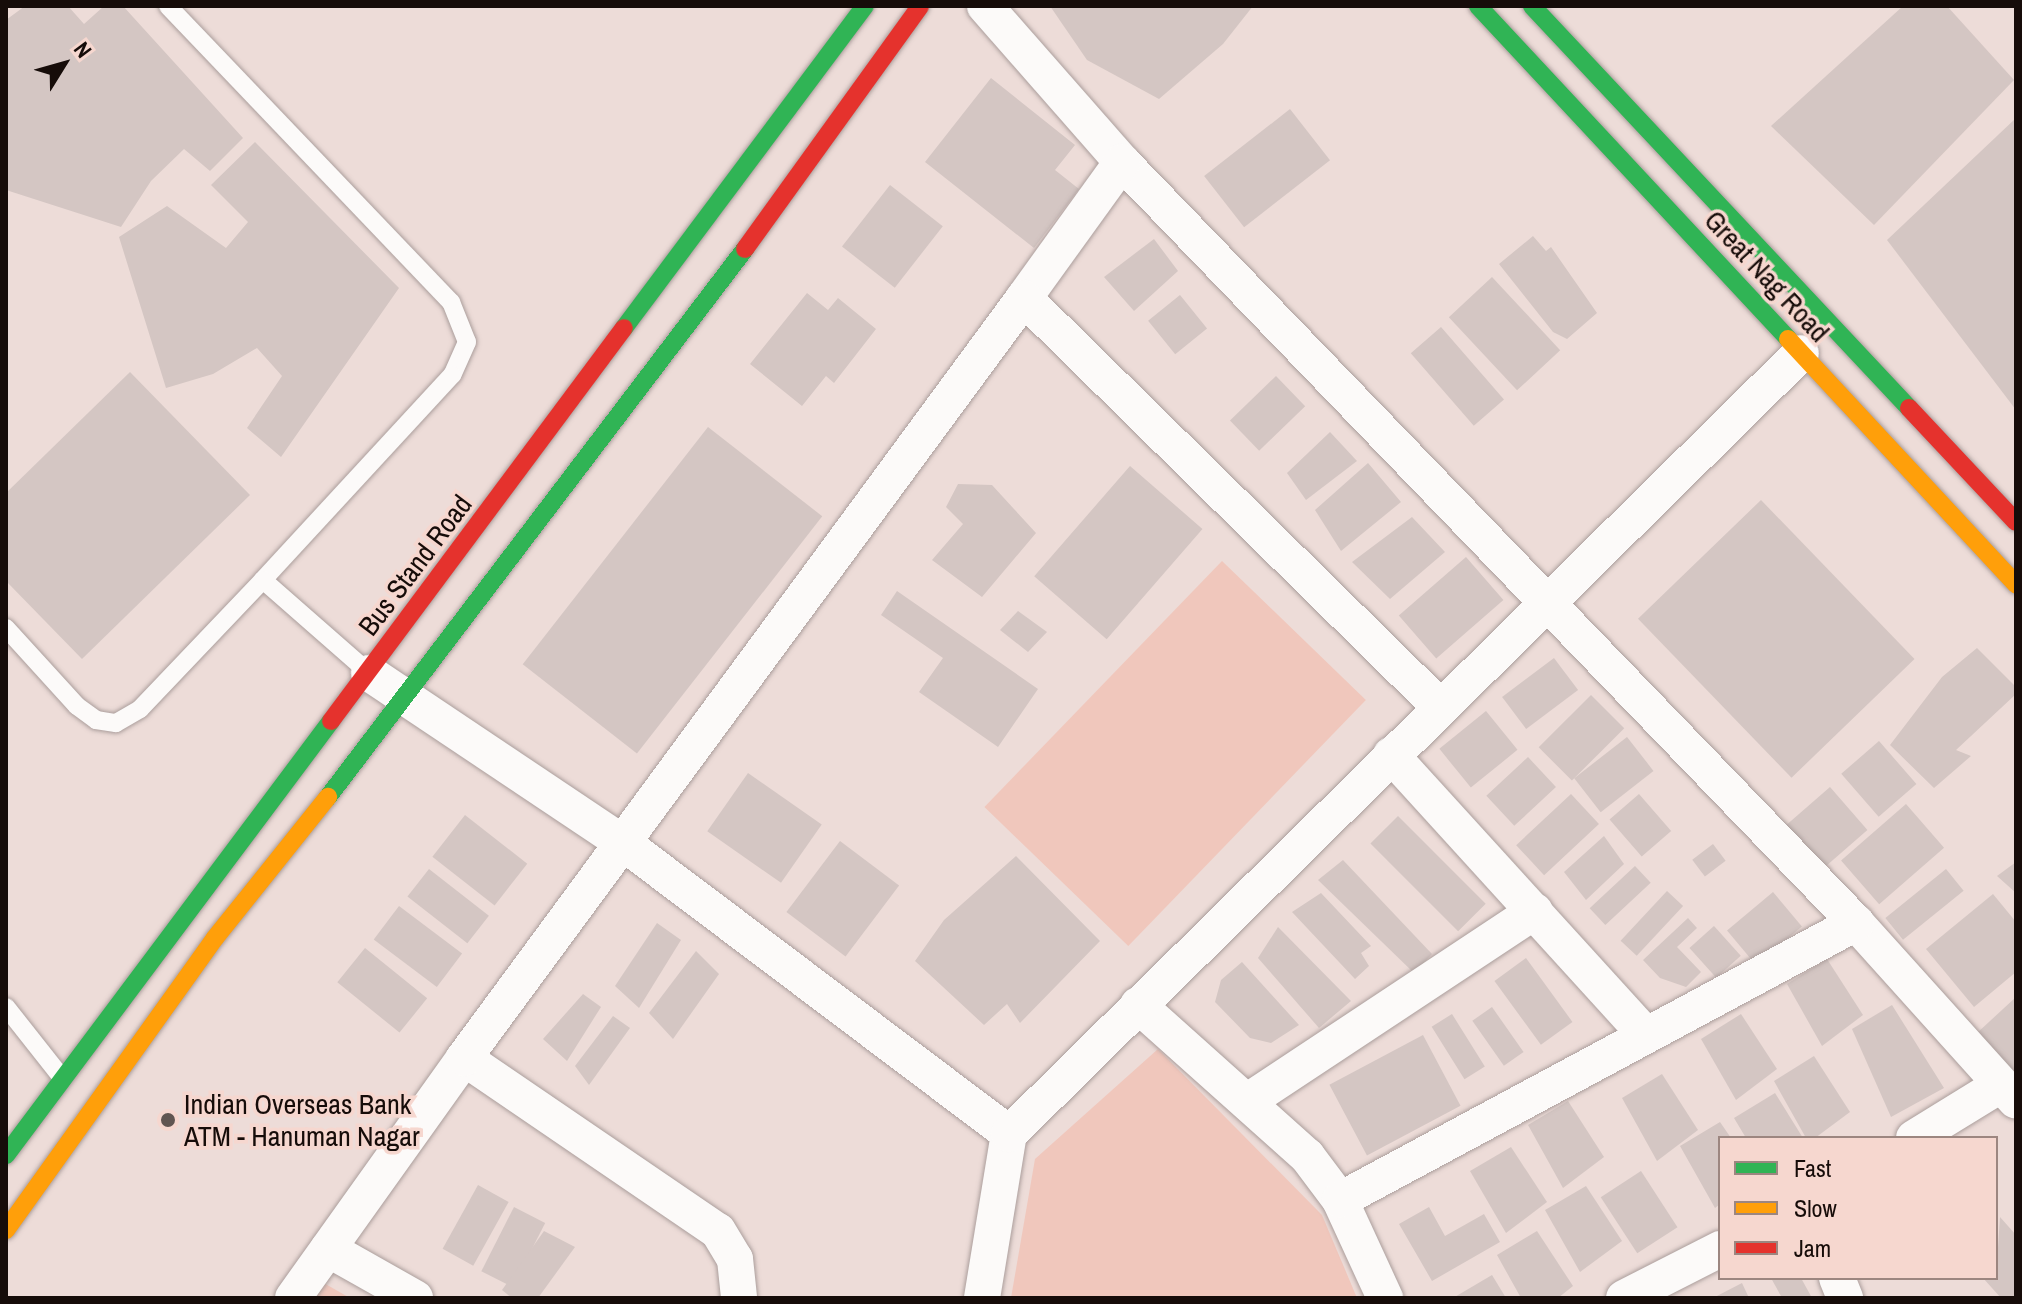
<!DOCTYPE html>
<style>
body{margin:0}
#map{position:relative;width:2022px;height:1304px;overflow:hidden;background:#eddcd8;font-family:"Archivo Narrow",sans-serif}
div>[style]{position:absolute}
.green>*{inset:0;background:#f0c7bc;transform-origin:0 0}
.building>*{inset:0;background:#d4c6c3;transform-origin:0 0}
.roads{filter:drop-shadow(0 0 2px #ab9e9c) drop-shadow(0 0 2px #ab9e9c)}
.lane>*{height:18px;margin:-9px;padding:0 9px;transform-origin:9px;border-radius:9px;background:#fcfaf9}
.street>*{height:36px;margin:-18px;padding:0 18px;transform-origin:18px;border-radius:18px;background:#fcfaf9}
.fast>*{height:18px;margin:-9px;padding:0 9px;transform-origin:9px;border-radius:9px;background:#30b455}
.slow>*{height:18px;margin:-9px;padding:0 9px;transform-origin:9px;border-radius:9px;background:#ff9f0a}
.jam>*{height:18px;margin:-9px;padding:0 9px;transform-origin:9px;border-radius:9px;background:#e5322d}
.dots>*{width:22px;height:22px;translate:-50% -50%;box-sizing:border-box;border:4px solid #f6d7cf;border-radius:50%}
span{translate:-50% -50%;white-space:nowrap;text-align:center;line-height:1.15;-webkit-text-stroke:7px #f6d7cf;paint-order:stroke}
.street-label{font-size:28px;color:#160c09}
.poi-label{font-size:28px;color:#160c09}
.left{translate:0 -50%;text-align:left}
.frame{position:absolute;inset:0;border:8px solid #160c09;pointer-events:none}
.legend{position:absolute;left:1718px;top:1136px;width:280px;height:144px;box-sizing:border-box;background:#f6d7cf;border:2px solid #9c8680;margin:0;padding:10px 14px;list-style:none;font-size:24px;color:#160c09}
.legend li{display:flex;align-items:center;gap:16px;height:40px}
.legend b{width:40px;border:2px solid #9c8680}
.north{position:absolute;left:24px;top:24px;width:80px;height:80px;-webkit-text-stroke:6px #f6d7cf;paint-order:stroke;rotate:53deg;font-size:22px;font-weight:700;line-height:32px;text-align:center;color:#160c09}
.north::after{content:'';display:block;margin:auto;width:28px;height:36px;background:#160c09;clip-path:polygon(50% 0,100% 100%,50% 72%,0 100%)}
</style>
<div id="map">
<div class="green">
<i style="left:1222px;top:561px;width:200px;height:342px;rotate:44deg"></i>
<i style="clip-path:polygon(1158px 1049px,1322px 1215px,1357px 1298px,1011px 1298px,1035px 1159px)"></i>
<i style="clip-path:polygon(322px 1282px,350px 1298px,312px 1298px)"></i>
</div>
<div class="building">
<i style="clip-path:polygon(25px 6px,68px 6px,84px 24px,104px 6px,123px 6px,243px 138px,210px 171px,184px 149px,151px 181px,121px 227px,6px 190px,6px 20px)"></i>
<i style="clip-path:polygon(1050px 6px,1253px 6px,1223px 44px,1159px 99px,1087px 60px)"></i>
<i style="clip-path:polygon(1903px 6px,1947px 6px,2014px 80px,1874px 225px,1771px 126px)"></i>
<i style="clip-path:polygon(991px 78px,1075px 145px,1055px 170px,1079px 189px,1034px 248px,925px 162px)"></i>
<i style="left:1290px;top:109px;width:65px;height:109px;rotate:52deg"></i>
<i style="clip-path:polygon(2016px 118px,2016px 410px,1887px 240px)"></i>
<i style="clip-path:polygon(255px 142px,399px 288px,281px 457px,247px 428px,282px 376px,257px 348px,213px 374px,166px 388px,119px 237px,167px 206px,226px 248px,248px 222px,211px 185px)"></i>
<i style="left:890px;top:185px;width:67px;height:78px;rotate:38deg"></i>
<i style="clip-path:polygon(1533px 236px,1546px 251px,1551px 247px,1597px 313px,1567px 339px,1553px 332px,1499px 264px)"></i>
<i style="clip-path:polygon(1154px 239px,1178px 271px,1134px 311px,1104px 277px)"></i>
<i style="left:1492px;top:277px;width:100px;height:59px;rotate:47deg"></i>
<i style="clip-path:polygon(807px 293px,828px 310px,838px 298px,876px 329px,834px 383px,826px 376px,802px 406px,750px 364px)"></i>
<i style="left:1180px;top:295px;width:43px;height:41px;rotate:51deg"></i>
<i style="left:1441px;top:327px;width:96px;height:40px;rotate:49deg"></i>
<i style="clip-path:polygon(130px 372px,250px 495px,82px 659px,6px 581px,6px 493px)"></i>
<i style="left:1276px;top:376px;width:42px;height:64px;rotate:46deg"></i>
<i style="left:708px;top:427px;width:145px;height:301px;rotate:38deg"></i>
<i style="clip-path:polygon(1330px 432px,1357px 461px,1306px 500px,1287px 473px)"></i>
<i style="clip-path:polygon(1368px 463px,1401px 502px,1341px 551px,1315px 510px)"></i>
<i style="left:1130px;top:466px;width:96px;height:146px;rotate:41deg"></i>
<i style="clip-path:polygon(958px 484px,992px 485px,1036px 533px,982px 597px,932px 560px,963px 524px,946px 507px)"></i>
<i style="left:1761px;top:500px;width:221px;height:171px;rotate:46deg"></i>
<i style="clip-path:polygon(1412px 517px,1445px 552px,1390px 599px,1352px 562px)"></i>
<i style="left:1466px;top:557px;width:57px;height:89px;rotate:49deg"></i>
<i style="clip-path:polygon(897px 591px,1038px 689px,998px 747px,919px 692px,943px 658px,881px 615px)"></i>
<i style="clip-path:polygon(1018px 611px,1047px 632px,1028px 652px,1000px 630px)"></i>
<i style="clip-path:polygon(1977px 648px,2016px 687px,2016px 694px,1956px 750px,1971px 756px,1934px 788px,1890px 745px,1942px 677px)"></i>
<i style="left:1554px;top:658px;width:40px;height:65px;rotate:53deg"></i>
<i style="left:1591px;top:695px;width:47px;height:74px;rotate:45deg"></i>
<i style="left:1486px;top:711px;width:50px;height:60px;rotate:51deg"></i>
<i style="left:1627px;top:737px;width:43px;height:67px;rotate:52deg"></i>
<i style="left:1879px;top:741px;width:57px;height:50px;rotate:49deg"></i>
<i style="left:1528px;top:757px;width:41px;height:57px;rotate:47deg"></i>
<i style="left:748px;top:773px;width:90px;height:71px;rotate:35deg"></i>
<i style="left:1830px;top:787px;width:57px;height:62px;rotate:49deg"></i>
<i style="left:1571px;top:794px;width:41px;height:75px;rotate:47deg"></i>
<i style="left:1639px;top:794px;width:49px;height:39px;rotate:49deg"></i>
<i style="left:1906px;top:804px;width:58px;height:86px;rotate:49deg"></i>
<i style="left:465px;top:815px;width:79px;height:53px;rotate:38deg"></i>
<i style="left:1398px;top:816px;width:124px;height:39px;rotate:45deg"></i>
<i style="clip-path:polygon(1604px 836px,1624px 864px,1586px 900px,1564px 872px)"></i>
<i style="left:840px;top:841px;width:74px;height:89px;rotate:37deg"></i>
<i style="left:1713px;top:844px;width:21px;height:26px;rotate:53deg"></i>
<i style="clip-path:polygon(1016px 856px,1100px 941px,1020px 1023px,1007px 1004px,984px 1025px,915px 961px,944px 920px)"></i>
<i style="clip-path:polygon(1343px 860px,1432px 954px,1414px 973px,1318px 880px)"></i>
<i style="clip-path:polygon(2016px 862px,2016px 893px,1997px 876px)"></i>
<i style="left:1635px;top:866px;width:23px;height:62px;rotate:47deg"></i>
<i style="left:429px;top:869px;width:76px;height:35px;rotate:38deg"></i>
<i style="left:1946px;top:869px;width:28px;height:78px;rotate:51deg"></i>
<i style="left:1667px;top:891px;width:22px;height:68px;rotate:43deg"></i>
<i style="left:1773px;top:892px;width:45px;height:60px;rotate:50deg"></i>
<i style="clip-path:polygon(1321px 893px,1371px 946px,1361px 953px,1369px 966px,1355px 979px,1292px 912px)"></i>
<i style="clip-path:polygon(1993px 894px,2016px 922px,2016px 972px,1974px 1007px,1926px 949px)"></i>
<i style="left:399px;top:906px;width:79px;height:42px;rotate:37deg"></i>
<i style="clip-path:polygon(1688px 918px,1697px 928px,1677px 947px,1701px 972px,1686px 987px,1660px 978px,1643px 960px)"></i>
<i style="clip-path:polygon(657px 923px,681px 940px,639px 1008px,615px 986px)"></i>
<i style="left:1714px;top:926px;width:40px;height:33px;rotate:48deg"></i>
<i style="clip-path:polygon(1278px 927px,1351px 1001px,1319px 1028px,1258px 958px)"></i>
<i style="left:365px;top:948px;width:80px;height:44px;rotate:39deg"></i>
<i style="clip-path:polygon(696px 951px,719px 974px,673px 1039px,649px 1013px)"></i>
<i style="left:1526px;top:958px;width:79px;height:39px;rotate:54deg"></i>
<i style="clip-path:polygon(1827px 959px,1863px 1015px,1822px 1046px,1787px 984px)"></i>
<i style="clip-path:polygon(1242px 962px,1299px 1025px,1271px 1043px,1250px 1038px,1215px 1002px,1221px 980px)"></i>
<i style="clip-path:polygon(583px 994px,601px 1007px,567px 1061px,543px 1039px)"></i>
<i style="clip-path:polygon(2016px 997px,2016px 1075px,1977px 1033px)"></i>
<i style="clip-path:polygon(1892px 1005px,1944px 1088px,1891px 1117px,1852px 1029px)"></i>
<i style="left:1492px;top:1007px;width:55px;height:24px;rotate:55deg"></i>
<i style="left:1452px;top:1014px;width:62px;height:24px;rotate:58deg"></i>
<i style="clip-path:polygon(1741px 1014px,1777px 1069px,1736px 1100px,1701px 1039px)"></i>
<i style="clip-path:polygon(613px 1016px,630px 1028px,589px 1085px,575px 1066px)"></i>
<i style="left:1423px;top:1035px;width:80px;height:106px;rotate:62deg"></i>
<i style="clip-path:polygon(1814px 1056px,1850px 1112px,1815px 1138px,1806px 1138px,1774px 1081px)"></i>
<i style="clip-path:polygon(1662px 1074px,1698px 1130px,1657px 1161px,1622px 1098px)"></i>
<i style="clip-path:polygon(1775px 1093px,1803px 1138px,1746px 1138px,1734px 1118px)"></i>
<i style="clip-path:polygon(1568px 1101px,1604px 1157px,1563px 1188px,1528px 1125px)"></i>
<i style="clip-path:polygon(1720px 1122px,1731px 1138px,1720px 1138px,1720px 1204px,1715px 1208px,1680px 1146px)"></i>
<i style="clip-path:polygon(1511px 1147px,1547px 1202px,1506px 1233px,1470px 1171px)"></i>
<i style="left:1641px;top:1171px;width:67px;height:48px;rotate:57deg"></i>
<i style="left:478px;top:1185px;width:35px;height:73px;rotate:29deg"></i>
<i style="clip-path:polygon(1586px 1186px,1622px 1241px,1580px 1272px,1545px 1210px)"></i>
<i style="left:514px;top:1207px;width:35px;height:72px;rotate:27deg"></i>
<i style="clip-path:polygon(1429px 1207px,1445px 1236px,1484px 1214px,1500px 1242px,1432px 1281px,1399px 1224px)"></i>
<i style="clip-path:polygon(2000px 1217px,2016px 1235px,2016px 1298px,2001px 1298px,1983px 1278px,1996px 1278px)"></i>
<i style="clip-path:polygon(544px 1231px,575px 1247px,538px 1298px,512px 1298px,502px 1290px)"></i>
<i style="clip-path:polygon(1537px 1231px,1573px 1286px,1558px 1298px,1521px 1298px,1497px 1255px)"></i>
<i style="clip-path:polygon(1492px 1275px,1506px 1298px,1453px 1298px)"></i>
<i style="clip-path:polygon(1771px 1278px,1801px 1278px,1812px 1298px,1782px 1298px)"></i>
<i style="clip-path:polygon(1742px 1283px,1749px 1298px,1713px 1298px)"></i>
</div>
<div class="roads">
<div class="lane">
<i style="left:168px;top:6px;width:410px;rotate:46.3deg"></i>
<i style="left:451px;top:302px;width:43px;rotate:68.2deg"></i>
<i style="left:467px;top:342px;width:36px;rotate:114deg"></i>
<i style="left:452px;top:375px;width:279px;rotate:132.7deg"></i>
<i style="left:6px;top:628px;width:105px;rotate:47.7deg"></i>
<i style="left:77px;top:706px;width:24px;rotate:36deg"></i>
<i style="left:96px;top:720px;width:20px;rotate:9deg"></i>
<i style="left:116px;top:723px;width:28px;rotate:-30deg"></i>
<i style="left:140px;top:709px;width:178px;rotate:-46.4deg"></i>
<i style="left:263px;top:580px;width:138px;rotate:41.2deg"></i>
<i style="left:6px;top:1007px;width:90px;rotate:51.7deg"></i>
</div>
<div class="street">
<i style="left:985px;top:6px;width:208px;rotate:48.7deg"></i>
<i style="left:1122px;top:162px;width:1057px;rotate:46.03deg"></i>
<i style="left:1856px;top:923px;width:239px;rotate:48deg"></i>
<i style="left:1122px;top:162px;width:168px;rotate:125.8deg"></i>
<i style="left:1024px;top:298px;width:583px;rotate:44.51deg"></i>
<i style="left:369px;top:673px;width:309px;rotate:33.8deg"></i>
<i style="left:626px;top:845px;width:480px;rotate:37deg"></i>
<i style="left:1391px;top:755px;width:376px;rotate:47.7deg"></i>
<i style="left:1138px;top:1005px;width:227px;rotate:41.8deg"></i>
<i style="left:1307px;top:1156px;width:55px;rotate:53.1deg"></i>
<i style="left:1340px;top:1200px;width:108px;rotate:65.3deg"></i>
<i style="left:464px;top:1058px;width:307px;rotate:34.3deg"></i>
<i style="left:718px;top:1231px;width:33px;rotate:59deg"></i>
<i style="left:735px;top:1259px;width:39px;rotate:84deg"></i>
<i style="left:1248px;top:1101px;width:344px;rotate:-33.5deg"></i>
<i style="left:1914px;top:1138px;width:101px;rotate:-31.6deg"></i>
<i style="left:1340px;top:1200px;width:586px;rotate:-28.23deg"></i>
<i style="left:328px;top:1249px;width:100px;rotate:29.4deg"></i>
<i style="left:1837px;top:1278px;width:22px;rotate:68deg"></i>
<i style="left:293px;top:1298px;width:295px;rotate:-54.5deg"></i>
<i style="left:464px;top:1058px;width:944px;rotate:-53.62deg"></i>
<i style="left:982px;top:1298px;width:166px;rotate:-80.7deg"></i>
<i style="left:1009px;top:1134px;width:1112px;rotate:-44.6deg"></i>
<i style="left:1624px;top:1298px;width:108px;rotate:-27deg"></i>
</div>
<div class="fast">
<i style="left:1478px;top:6px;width:455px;rotate:47deg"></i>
<i style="left:1532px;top:6px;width:551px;rotate:46.84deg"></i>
<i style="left:624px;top:328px;width:402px;rotate:-53.2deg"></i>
<i style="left:328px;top:797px;width:689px;rotate:-52.73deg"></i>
<i style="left:6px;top:1155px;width:542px;rotate:-53.17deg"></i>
</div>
<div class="slow">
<i style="left:1788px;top:339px;width:335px;rotate:47.1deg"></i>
<i style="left:6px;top:1230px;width:359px;rotate:-54.4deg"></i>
<i style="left:215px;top:938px;width:181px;rotate:-51.3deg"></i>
</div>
<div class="jam">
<i style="left:745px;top:249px;width:299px;rotate:-54.2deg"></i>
<i style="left:1909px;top:408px;width:156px;rotate:46.8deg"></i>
<i style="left:331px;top:721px;width:490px;rotate:-53.3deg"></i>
</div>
</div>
<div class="dots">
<i style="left:168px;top:1120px;background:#615551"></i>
</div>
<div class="street-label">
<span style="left:1767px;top:276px;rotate:47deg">Great Nag Road</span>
<span style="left:415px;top:565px;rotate:-53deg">Bus Stand Road</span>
</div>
<div class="poi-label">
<span class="left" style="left:184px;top:1120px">Indian Overseas Bank<br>ATM - Hanuman Nagar</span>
</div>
<div class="frame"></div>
<ul class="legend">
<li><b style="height:10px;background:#30b455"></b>Fast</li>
<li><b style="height:10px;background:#ff9f0a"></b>Slow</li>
<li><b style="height:10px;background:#e5322d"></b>Jam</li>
</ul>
<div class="north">N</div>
</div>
